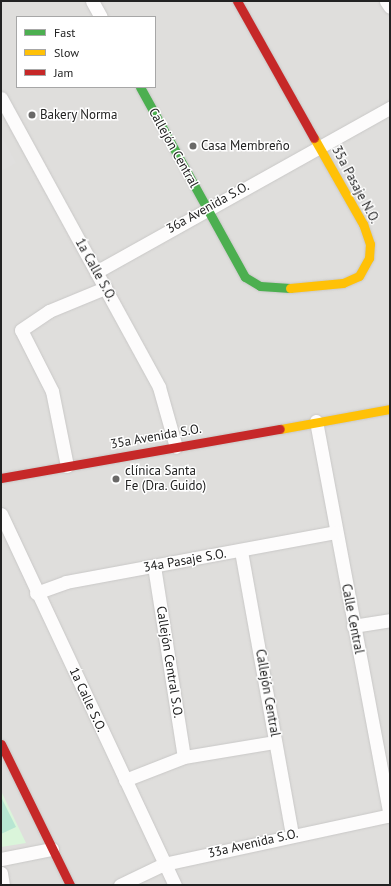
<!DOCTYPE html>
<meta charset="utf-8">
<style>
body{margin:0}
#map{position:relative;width:391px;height:886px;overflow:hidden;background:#f0eeeb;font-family:"PT Sans",sans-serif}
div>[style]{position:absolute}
.residential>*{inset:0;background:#dfdedc}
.park>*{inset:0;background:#daf5da}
.pitch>*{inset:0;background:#b7e6d2}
.parking>*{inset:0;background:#e0dfde}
.roads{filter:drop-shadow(0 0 1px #c9c8c7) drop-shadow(0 0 1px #c9c8c7)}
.street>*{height:13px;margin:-6.5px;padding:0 6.5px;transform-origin:6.5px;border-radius:6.5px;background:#fdfcfc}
.fast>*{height:9px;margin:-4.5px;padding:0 4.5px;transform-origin:4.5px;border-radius:4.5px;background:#4caf50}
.slow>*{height:9px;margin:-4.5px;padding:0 4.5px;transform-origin:4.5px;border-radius:4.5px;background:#ffc107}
.jam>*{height:9px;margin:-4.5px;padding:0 4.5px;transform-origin:4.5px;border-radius:4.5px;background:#c62828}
.dots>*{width:11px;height:11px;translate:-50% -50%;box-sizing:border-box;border:2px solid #fff;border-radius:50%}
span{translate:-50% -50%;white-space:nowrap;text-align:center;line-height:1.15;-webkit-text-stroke:3px #fff;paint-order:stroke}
.poi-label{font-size:13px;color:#222}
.left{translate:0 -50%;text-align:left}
.street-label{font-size:13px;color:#222}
.frame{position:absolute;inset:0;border:2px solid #222;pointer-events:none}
.legend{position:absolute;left:16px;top:16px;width:140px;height:72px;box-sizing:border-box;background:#fff;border:1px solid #a7a7a7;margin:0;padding:5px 7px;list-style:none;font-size:12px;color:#222}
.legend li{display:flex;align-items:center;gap:8px;height:20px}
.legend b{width:20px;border:1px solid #a7a7a7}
</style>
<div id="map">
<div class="residential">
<i style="clip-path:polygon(evenodd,1px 1px,390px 1px,390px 885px,1px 885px,1px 1px,17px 17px,155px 17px,155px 87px,17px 87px,17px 17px)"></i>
</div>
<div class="park">
<i style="clip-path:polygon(1px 791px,26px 843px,1px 847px)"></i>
</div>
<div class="pitch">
<i style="clip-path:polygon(1px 797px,16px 827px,1px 834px)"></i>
</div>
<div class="parking">
<i style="clip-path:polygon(1px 135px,16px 163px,1px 171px)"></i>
</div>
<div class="roads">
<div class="street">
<i style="left:92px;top:1px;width:18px;rotate:61deg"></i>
<i style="left:386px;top:1px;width:7px;rotate:56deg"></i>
<i style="left:1px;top:98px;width:329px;rotate:61.3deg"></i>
<i style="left:159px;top:387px;width:62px;rotate:74.2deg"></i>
<i style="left:96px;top:272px;width:337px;rotate:-29.2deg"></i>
<i style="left:316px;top:421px;width:402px;rotate:79.4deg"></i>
<i style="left:67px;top:466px;width:76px;rotate:-101.3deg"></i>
<i style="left:52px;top:391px;width:68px;rotate:-116.9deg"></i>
<i style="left:21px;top:330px;width:34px;rotate:-34deg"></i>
<i style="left:49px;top:311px;width:61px;rotate:-22.3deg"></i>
<i style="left:1px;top:514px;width:410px;rotate:64.9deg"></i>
<i style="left:241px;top:551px;width:289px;rotate:79.8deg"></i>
<i style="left:154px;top:566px;width:193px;rotate:81.1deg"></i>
<i style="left:36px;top:593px;width:32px;rotate:-20deg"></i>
<i style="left:66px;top:582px;width:274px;rotate:-10.5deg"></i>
<i style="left:353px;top:626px;width:37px;rotate:-9deg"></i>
<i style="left:125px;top:780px;width:63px;rotate:-21.3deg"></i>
<i style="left:184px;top:757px;width:92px;rotate:-9.4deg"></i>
<i style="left:1px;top:859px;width:52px;rotate:-11.1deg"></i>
<i style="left:1px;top:873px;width:12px;rotate:81deg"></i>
<i style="left:120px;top:885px;width:49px;rotate:-25.5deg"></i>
<i style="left:164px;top:864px;width:231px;rotate:-12.2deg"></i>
</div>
<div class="fast">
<i style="left:140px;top:87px;width:217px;rotate:61.1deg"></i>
<i style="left:245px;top:277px;width:17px;rotate:31deg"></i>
<i style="left:260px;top:286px;width:30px;rotate:4deg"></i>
</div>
<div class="slow">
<i style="left:290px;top:288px;width:53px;rotate:-5.4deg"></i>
<i style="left:343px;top:283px;width:17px;rotate:-24deg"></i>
<i style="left:359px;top:276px;width:21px;rotate:-61deg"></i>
<i style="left:369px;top:258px;width:14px;rotate:-86deg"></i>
<i style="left:370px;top:244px;width:21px;rotate:-109deg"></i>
<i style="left:363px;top:224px;width:99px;rotate:-119.7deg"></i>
<i style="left:280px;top:429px;width:112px;rotate:-10.3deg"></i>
</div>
<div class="jam">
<i style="left:237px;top:1px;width:157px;rotate:60.7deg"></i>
<i style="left:1px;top:478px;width:283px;rotate:-10deg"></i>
<i style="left:1px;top:744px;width:157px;rotate:63.9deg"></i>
</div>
</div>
<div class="dots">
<i style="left:32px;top:115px;background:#6a6968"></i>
<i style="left:193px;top:146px;background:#6a6968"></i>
<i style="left:116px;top:479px;background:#6a6968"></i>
</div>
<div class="poi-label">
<span class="left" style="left:40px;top:115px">Bakery Norma</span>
<span class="left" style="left:201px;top:146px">Casa Membreño</span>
<span class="left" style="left:125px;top:479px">clínica Santa<br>Fe (Dra. Guido)</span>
</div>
<div class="street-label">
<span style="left:173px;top:148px;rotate:61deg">Callejón Central</span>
<span style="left:355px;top:185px;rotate:62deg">35a Pasaje N.O.</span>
<span style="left:208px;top:208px;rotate:-29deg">36a Avenida S.O.</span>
<span style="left:95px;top:270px;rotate:61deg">1a Calle S.O.</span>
<span style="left:156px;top:437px;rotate:-10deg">35a Avenida S.O.</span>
<span style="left:185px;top:561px;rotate:-10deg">34a Pasaje S.O.</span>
<span style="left:352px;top:619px;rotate:79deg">Calle Central</span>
<span style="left:169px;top:662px;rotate:81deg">Callejón Central S.O.</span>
<span style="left:267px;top:693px;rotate:80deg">Callejón Central</span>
<span style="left:87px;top:700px;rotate:65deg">1a Calle S.O.</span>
<span style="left:253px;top:844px;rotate:-13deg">33a Avenida S.O.</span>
</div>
<div class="frame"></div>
<ul class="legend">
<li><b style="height:5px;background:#4caf50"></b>Fast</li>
<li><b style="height:5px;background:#ffc107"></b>Slow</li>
<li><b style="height:5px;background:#c62828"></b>Jam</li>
</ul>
</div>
